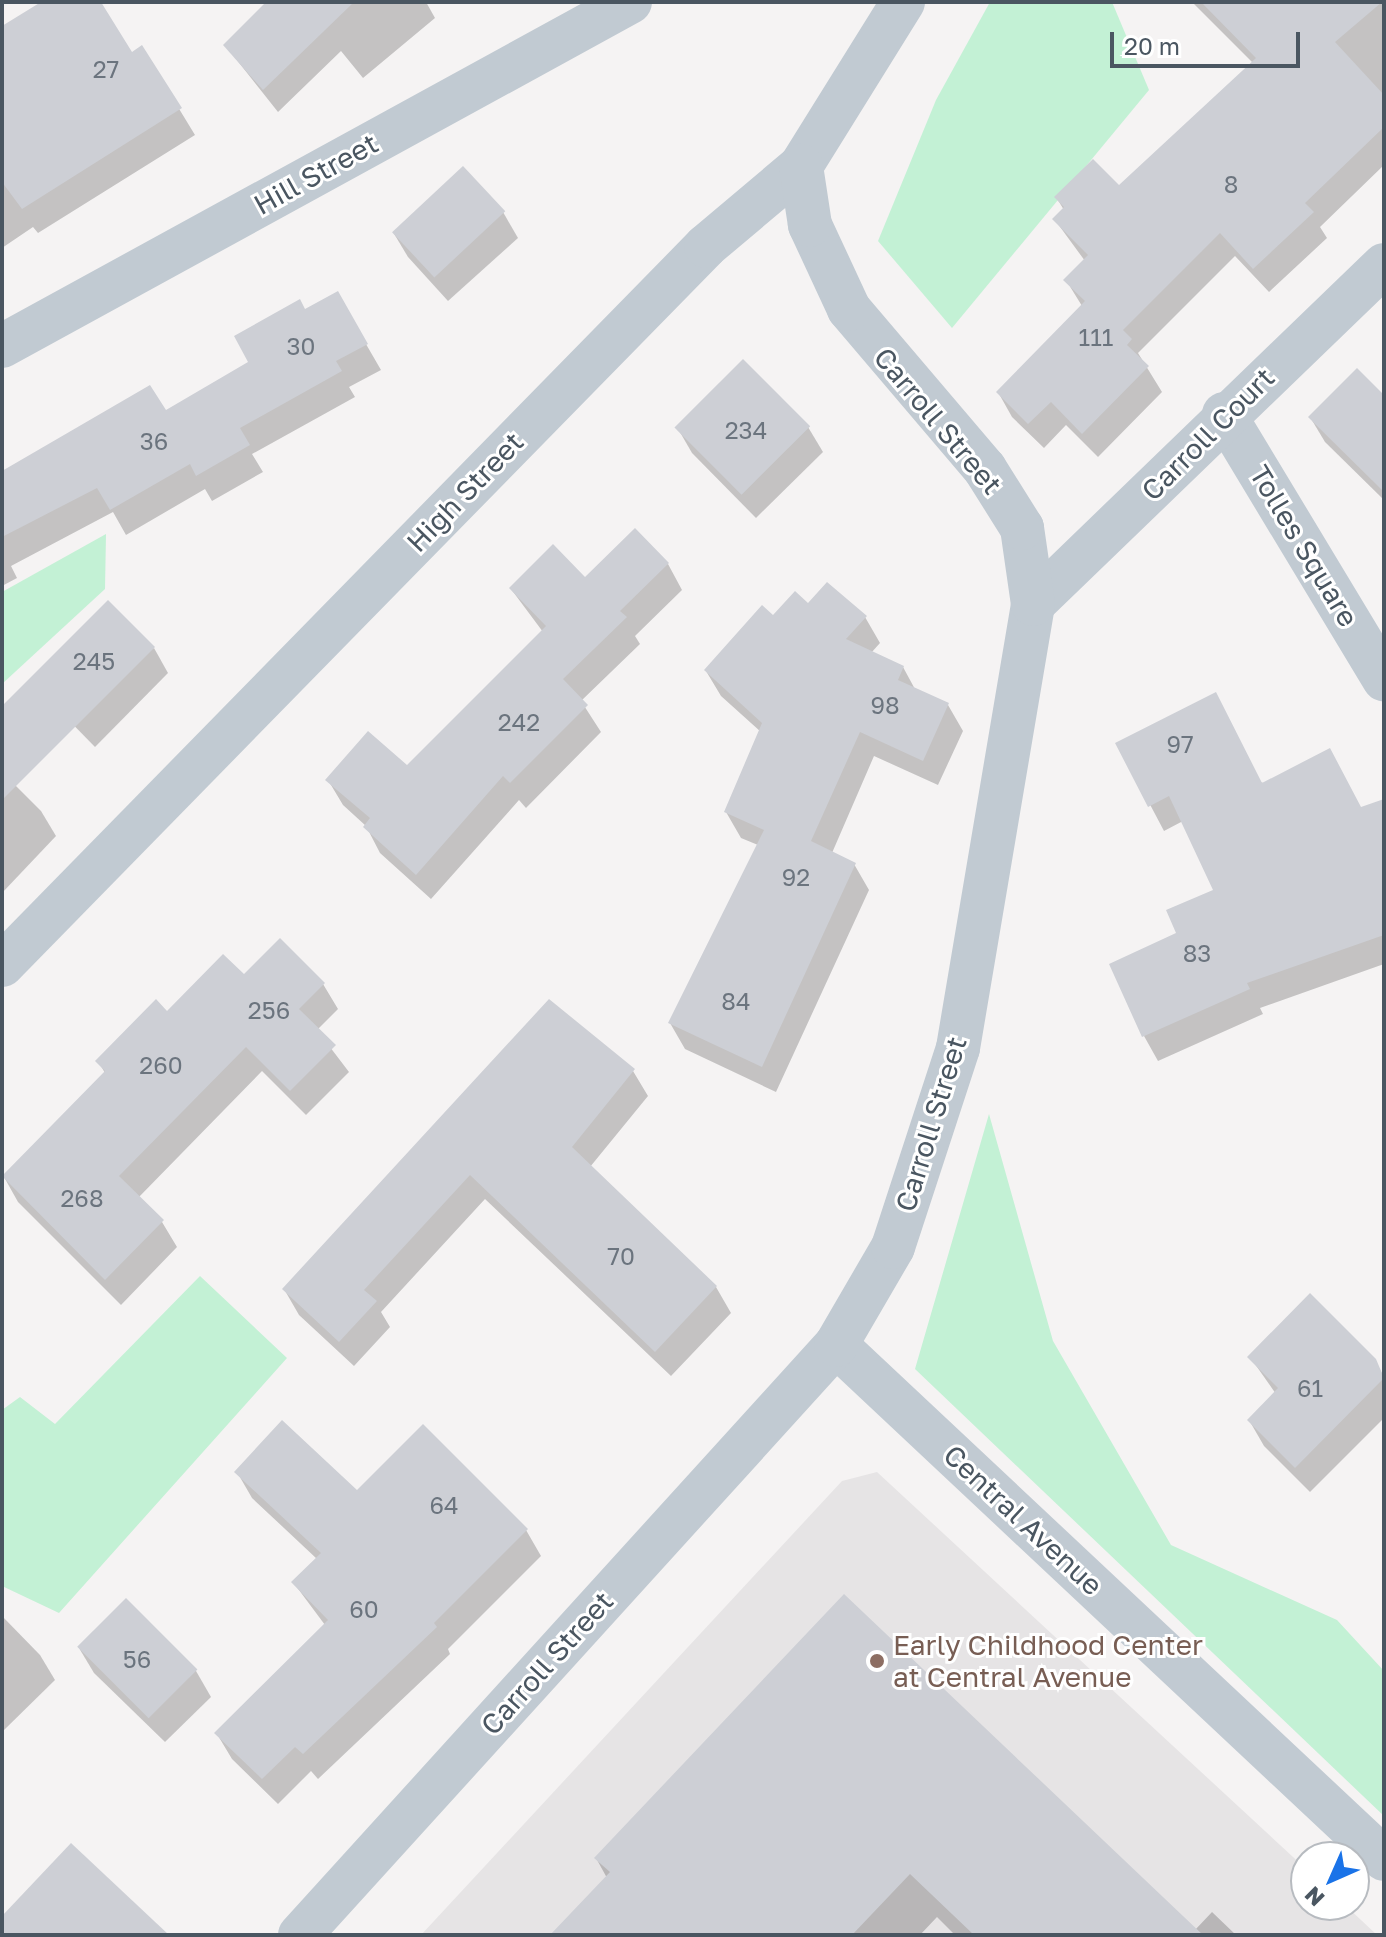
<!DOCTYPE html>
<style>
body{margin:0}
#map{position:relative;width:1386px;height:1937px;overflow:hidden;background:#f5f3f3;font-family:"Golos Text",sans-serif}
div>[style]{position:absolute}
.education>*{inset:0;background:#e6e4e5}
.green>*{inset:0;background:#c3f1d5}
.shadow>*{inset:0;background:#0003}
.building>*{inset:0;background:#cdcfd5;transform-origin:0 0}
.minor>*{height:44px;margin:-22px;padding:0 22px;transform-origin:22px;border-radius:22px;background:#c1cad2}
.dots>*{width:22px;height:22px;translate:-50% -50%;box-sizing:border-box;border:4px solid #fff;border-radius:50%}
span{translate:-50% -50%;white-space:nowrap;text-align:center;line-height:1.15;-webkit-text-stroke:6px #fff;paint-order:stroke}
.number-label{font-size:24px;color:#6b747e}
.number-label span{-webkit-text-stroke-width:0}
.street-label{font-size:28px;color:#4a5661}
.education-label{font-size:28px;color:#785e54}
.left{translate:0 -50%;text-align:left}
.frame{position:absolute;inset:0;border:4px solid #4a5661;pointer-events:none}
.north{position:absolute;left:1290px;top:1841px;width:80px;height:80px;box-sizing:border-box;background:#fff;border:2px solid #b7bbc0;border-radius:50%;rotate:225deg;font-size:22px;font-weight:700;line-height:32px;text-align:center;color:#4a5661}
.north::after{content:'';display:block;margin:auto;width:28px;height:36px;background:#1a73e8;clip-path:polygon(50% 0,100% 100%,50% 72%,0 100%)}
.scale{position:absolute;left:1110px;top:32px;width:190px;height:36px;box-sizing:border-box;border:4px solid #4a5661;border-top:0;padding-left:10px;font-size:24px;line-height:28px;white-space:nowrap;color:#4a5661;-webkit-text-stroke:6px #fff;paint-order:stroke}
</style>
<div id="map">
<div class="education">
<i style="clip-path:polygon(877px 1472px,1306px 1869px,1306px 1905px,1345px 1905px,1377px 1935px,421px 1935px,842px 1481px)"></i>
</div>
<div class="green">
<i style="clip-path:polygon(990px 2px,1112px 2px,1149px 90px,952px 328px,878px 241px,936px 100px)"></i>
<i style="clip-path:polygon(106px 534px,105px 589px,2px 684px,2px 592px)"></i>
<i style="clip-path:polygon(989px 1114px,1053px 1341px,1171px 1545px,1337px 1620px,1384px 1671px,1384px 1816px,915px 1369px)"></i>
<i style="clip-path:polygon(200px 1276px,287px 1358px,59px 1613px,2px 1586px,2px 1410px,20px 1397px,55px 1424px)"></i>
</div>
<div class="shadow">
<i style="clip-path:polygon(45px 2px,98px 2px,131px 55px,142px 48px,195px 135px,38px 233px,33px 227px,2px 248px,2px 75px)"></i>
<i style="clip-path:polygon(269px 2px,426px 2px,435px 18px,363px 78px,341px 51px,278px 112px,225px 45px)"></i>
<i style="clip-path:polygon(1192px 2px,1384px 2px,1384px 165px,1320px 227px,1327px 238px,1269px 292px,1235px 256px,1138px 353px,1162px 392px,1098px 457px,1066px 425px,1044px 448px,1012px 417px,998px 392px,1082px 306px,1066px 280px,1085px 261px,1055px 220px,1064px 210px,1056px 197px,1119px 188px,1253px 63px)"></i>
<i style="clip-path:polygon(503px 212px,518px 238px,448px 301px,408px 257px,393px 232px)"></i>
<i style="clip-path:polygon(337px 294px,381px 370px,349px 387px,355px 397px,252px 454px,263px 472px,212px 501px,205px 489px,126px 535px,113px 512px,11px 566px,17px 578px,2px 586px,2px 474px,165px 413px,251px 363px,305px 312px)"></i>
<i style="clip-path:polygon(1384px 396px,1384px 500px,1325px 442px,1310px 417px)"></i>
<i style="clip-path:polygon(677px 427px,808px 427px,823px 452px,756px 518px,692px 453px)"></i>
<i style="clip-path:polygon(668px 564px,682px 590px,635px 636px,640px 644px,581px 701px,601px 732px,526px 808px,519px 800px,431px 899px,380px 853px,366px 826px,343px 805px,328px 780px,407px 768px,543px 632px,511px 589px)"></i>
<i style="clip-path:polygon(809px 606px,865px 617px,880px 643px,871px 653px,903px 667px,916px 691px,948px 705px,963px 731px,938px 785px,874px 756px,832px 853px,854px 864px,869px 890px,776px 1092px,685px 1049px,670px 1023px,758px 845px,741px 838px,726px 812px,761px 732px,721px 696px,706px 671px,773px 618px)"></i>
<i style="clip-path:polygon(154px 648px,168px 673px,95px 747px,50px 701px)"></i>
<i style="clip-path:polygon(1118px 744px,1361px 809px,1384px 801px,1384px 964px,1260px 1008px,1263px 1014px,1158px 1061px,1144px 1036px,1179px 934px,1216px 891px,1183px 821px,1164px 831px)"></i>
<i style="clip-path:polygon(2px 772px,41px 811px,56px 836px,2px 893px)"></i>
<i style="clip-path:polygon(244px 977px,323px 984px,338px 1009px,317px 1030px,349px 1072px,306px 1115px,262px 1071px,138px 1198px,162px 1222px,177px 1247px,121px 1305px,18px 1202px,4px 1177px,105px 1073px,98px 1061px,167px 1014px)"></i>
<i style="clip-path:polygon(633px 1071px,648px 1096px,590px 1167px,716px 1287px,731px 1313px,671px 1376px,485px 1199px,381px 1312px,390px 1327px,354px 1366px,299px 1315px,284px 1289px)"></i>
<i style="clip-path:polygon(1250px 1357px,1374px 1360px,1384px 1377px,1384px 1418px,1310px 1492px,1264px 1446px,1249px 1420px,1276px 1394px)"></i>
<i style="clip-path:polygon(237px 1472px,526px 1530px,541px 1556px,448px 1649px,450px 1654px,318px 1779px,311px 1771px,278px 1804px,232px 1759px,217px 1734px,325px 1625px,293px 1582px,317px 1559px,252px 1498px)"></i>
<i style="clip-path:polygon(844px 1597px,1195px 1930px,1212px 1912px,1236px 1935px,955px 1935px,937px 1917px,920px 1935px,553px 1935px,607px 1878px,596px 1858px)"></i>
<i style="clip-path:polygon(2px 1616px,40px 1655px,55px 1680px,2px 1732px)"></i>
<i style="clip-path:polygon(79px 1648px,196px 1671px,211px 1697px,165px 1742px,94px 1673px)"></i>
</div>
<div class="building">
<i style="clip-path:polygon(41px 2px,101px 2px,132px 52px,142px 45px,182px 108px,22px 209px,2px 182px,2px 26px)"></i>
<i style="clip-path:polygon(266px 2px,354px 2px,263px 90px,223px 45px)"></i>
<i style="clip-path:polygon(1201px 2px,1382px 2px,1335px 42px,1384px 95px,1384px 127px,1305px 203px,1314px 212px,1253px 269px,1220px 233px,1123px 330px,1132px 339px,1127px 345px,1149px 366px,1082px 434px,1051px 402px,1028px 424px,996px 392px,1085px 301px,1063px 280px,1088px 255px,1052px 219px,1064px 207px,1054px 197px,1093px 159px,1119px 185px,1256px 58px)"></i>
<i style="left:463px;top:166px;width:62px;height:97px;rotate:47deg"></i>
<i style="clip-path:polygon(338px 291px,368px 344px,336px 361px,342px 371px,240px 428px,250px 445px,196px 476px,190px 464px,110px 510px,97px 488px,2px 537px,2px 471px,150px 385px,166px 410px,248px 362px,234px 336px,300px 299px,305px 309px)"></i>
<i style="left:743px;top:359px;width:95px;height:97px;rotate:45deg"></i>
<i style="clip-path:polygon(1357px 368px,1384px 395px,1384px 492px,1308px 417px)"></i>
<i style="clip-path:polygon(635px 528px,669px 563px,620px 611px,627px 617px,563px 679px,588px 705px,510px 783px,503px 776px,416px 875px,363px 827px,370px 818px,325px 780px,368px 731px,407px 765px,546px 626px,509px 588px,553px 544px,585px 577px)"></i>
<i style="clip-path:polygon(827px 582px,867px 616px,846px 639px,904px 666px,898px 680px,949px 703px,923px 761px,860px 732px,811px 841px,856px 863px,762px 1067px,668px 1023px,764px 830px,724px 812px,762px 723px,704px 670px,762px 605px,773px 615px,795px 591px,808px 603px)"></i>
<i style="clip-path:polygon(108px 600px,155px 647px,2px 800px,2px 706px)"></i>
<i style="clip-path:polygon(1216px 692px,1262px 783px,1330px 748px,1361px 807px,1384px 799px,1384px 935px,1247px 983px,1250px 989px,1142px 1037px,1109px 964px,1176px 933px,1166px 910px,1213px 890px,1169px 796px,1148px 807px,1115px 743px)"></i>
<i style="clip-path:polygon(280px 938px,325px 983px,299px 1009px,336px 1045px,290px 1091px,246px 1047px,119px 1176px,164px 1220px,105px 1280px,2px 1176px,105px 1071px,95px 1061px,156px 999px,167px 1011px,223px 954px,244px 974px)"></i>
<i style="clip-path:polygon(549px 999px,635px 1069px,572px 1147px,717px 1286px,655px 1352px,470px 1175px,364px 1290px,377px 1301px,339px 1342px,282px 1289px)"></i>
<i style="clip-path:polygon(1310px 1293px,1376px 1359px,1384px 1378px,1295px 1468px,1247px 1420px,1278px 1388px,1247px 1357px)"></i>
<i style="clip-path:polygon(282px 1420px,357px 1490px,423px 1424px,528px 1529px,434px 1623px,437px 1627px,303px 1754px,295px 1747px,262px 1779px,214px 1733px,328px 1620px,291px 1582px,321px 1553px,234px 1472px)"></i>
<i style="clip-path:polygon(844px 1594px,1203px 1935px,974px 1935px,910px 1874px,852px 1935px,550px 1935px,610px 1872px,594px 1858px)"></i>
<i style="left:126px;top:1598px;width:101px;height:69px;rotate:45deg"></i>
<i style="clip-path:polygon(71px 1843px,169px 1935px,2px 1935px,2px 1916px)"></i>
</div>
<div class="minor">
<i style="left:2px;top:346px;width:716px;rotate:-28.71deg"></i>
<i style="left:1224px;top:414px;width:310px;rotate:58.9deg"></i>
<i style="left:1033px;top:604px;width:488px;rotate:-44deg"></i>
<i style="left:2px;top:965px;width:1006px;rotate:-45.6deg"></i>
<i style="left:706px;top:246px;width:124px;rotate:-40.1deg"></i>
<i style="left:801px;top:166px;width:193px;rotate:-58.1deg"></i>
<i style="left:836px;top:1345px;width:751px;rotate:43.17deg"></i>
<i style="left:300px;top:1935px;width:797px;rotate:-47.75deg"></i>
<i style="left:836px;top:1345px;width:113px;rotate:-59.8deg"></i>
<i style="left:893px;top:1247px;width:209px;rotate:-71.9deg"></i>
<i style="left:958px;top:1048px;width:450px;rotate:-80.4deg"></i>
<i style="left:1033px;top:604px;width:77px;rotate:-98.2deg"></i>
<i style="left:1022px;top:528px;width:70px;rotate:-122.1deg"></i>
<i style="left:985px;top:469px;width:210px;rotate:-130.4deg"></i>
<i style="left:849px;top:309px;width:93px;rotate:-114.9deg"></i>
<i style="left:810px;top:225px;width:60px;rotate:-98.7deg"></i>
</div>
<div class="dots">
<i style="left:877px;top:1661px;background:#8d6e63"></i>
</div>
<div class="number-label">
<span style="left:106px;top:69px">27</span>
<span style="left:1231px;top:184px">8</span>
<span style="left:1096px;top:337px">111</span>
<span style="left:301px;top:346px">30</span>
<span style="left:746px;top:430px">234</span>
<span style="left:154px;top:441px">36</span>
<span style="left:94px;top:661px">245</span>
<span style="left:885px;top:705px">98</span>
<span style="left:519px;top:722px">242</span>
<span style="left:1180px;top:744px">97</span>
<span style="left:796px;top:877px">92</span>
<span style="left:1197px;top:953px">83</span>
<span style="left:736px;top:1001px">84</span>
<span style="left:269px;top:1010px">256</span>
<span style="left:161px;top:1065px">260</span>
<span style="left:82px;top:1198px">268</span>
<span style="left:621px;top:1256px">70</span>
<span style="left:1310px;top:1388px">61</span>
<span style="left:444px;top:1505px">64</span>
<span style="left:364px;top:1609px">60</span>
<span style="left:137px;top:1659px">56</span>
</div>
<div class="street-label">
<span style="left:316px;top:174px;rotate:-29deg">Hill Street</span>
<span style="left:938px;top:421px;rotate:50deg">Carroll Street</span>
<span style="left:1208px;top:434px;rotate:-45deg">Carroll Court</span>
<span style="left:465px;top:492px;rotate:-46deg">High Street</span>
<span style="left:1304px;top:546px;rotate:59deg">Tolles Square</span>
<span style="left:931px;top:1124px;rotate:-73deg">Carroll Street</span>
<span style="left:1023px;top:1520px;rotate:43deg">Central Avenue</span>
<span style="left:547px;top:1663px;rotate:-48deg">Carroll Street</span>
</div>
<div class="education-label">
<span class="left" style="left:893px;top:1661px">Early Childhood Center<br>at Central Avenue</span>
</div>
<div class="frame"></div>
<div class="north">N</div>
<div class="scale">20 m</div>
</div>
